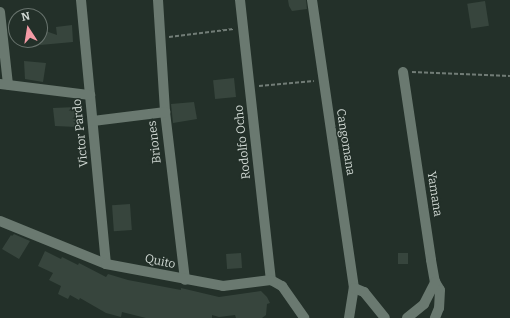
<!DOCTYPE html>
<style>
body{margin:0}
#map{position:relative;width:510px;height:318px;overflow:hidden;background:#233029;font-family:Bitter,serif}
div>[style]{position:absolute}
.building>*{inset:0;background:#37453d;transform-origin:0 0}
.path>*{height:2px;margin-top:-1px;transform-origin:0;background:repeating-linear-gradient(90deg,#717c76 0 4px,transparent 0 6px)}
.minor>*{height:10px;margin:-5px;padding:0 5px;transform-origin:5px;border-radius:5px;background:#6a7970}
span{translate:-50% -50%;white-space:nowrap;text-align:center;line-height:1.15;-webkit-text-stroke:3px #233029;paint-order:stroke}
.street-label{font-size:12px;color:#cfd7d2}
.north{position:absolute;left:8px;top:8px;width:40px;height:40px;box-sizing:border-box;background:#233029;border:1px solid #68736d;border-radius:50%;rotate:348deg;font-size:11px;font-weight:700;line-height:16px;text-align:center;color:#cfd7d2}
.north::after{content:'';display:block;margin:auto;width:14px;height:18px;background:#f49aa5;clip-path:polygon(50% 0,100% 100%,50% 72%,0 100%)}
</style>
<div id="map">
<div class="building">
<i style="clip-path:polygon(288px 0,306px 0,307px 9px,292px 11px,289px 6px)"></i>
<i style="left:485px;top:1px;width:25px;height:18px;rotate:81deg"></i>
<i style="clip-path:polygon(72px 25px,73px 42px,40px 45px,40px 29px,57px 35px,56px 27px)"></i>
<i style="clip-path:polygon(24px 61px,46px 63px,43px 82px,25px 79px)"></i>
<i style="left:234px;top:78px;width:19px;height:21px;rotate:84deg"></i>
<i style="clip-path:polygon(194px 102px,197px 119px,173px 123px,171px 104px)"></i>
<i style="clip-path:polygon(77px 107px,77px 127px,55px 126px,53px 108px)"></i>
<i style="left:130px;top:204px;width:26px;height:18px;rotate:86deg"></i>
<i style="clip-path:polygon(14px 234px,30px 241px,19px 259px,2px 249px,11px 235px,12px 236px)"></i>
<i style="clip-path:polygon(45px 251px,61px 259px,62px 257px,78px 265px,79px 263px,106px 277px,108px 274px,128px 280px,181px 290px,181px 288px,219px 297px,261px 291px,267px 297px,270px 303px,267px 304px,266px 315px,262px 318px,236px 318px,235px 315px,219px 317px,212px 315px,212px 318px,146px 318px,122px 312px,121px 317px,106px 313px,80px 298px,79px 300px,70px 295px,68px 299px,58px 294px,61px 286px,49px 280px,53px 273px,38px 266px)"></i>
<i style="left:241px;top:253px;width:15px;height:15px;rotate:86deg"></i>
<i style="left:398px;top:253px;width:10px;height:11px"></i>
</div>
<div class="path">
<i style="left:169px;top:37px;width:65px;rotate:-7deg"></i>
<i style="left:412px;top:72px;width:98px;rotate:2.3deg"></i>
<i style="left:259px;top:86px;width:55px;rotate:-5.2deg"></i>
</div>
<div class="minor">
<i style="left:81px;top:0;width:265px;rotate:84.6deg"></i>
<i style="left:158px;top:0;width:112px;rotate:86.4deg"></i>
<i style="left:165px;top:112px;width:169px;rotate:83.2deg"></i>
<i style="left:240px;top:0;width:282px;rotate:83.7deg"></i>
<i style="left:312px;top:0;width:291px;rotate:81.7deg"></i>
<i style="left:0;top:12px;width:73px;rotate:83.7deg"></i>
<i style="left:403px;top:72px;width:190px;rotate:81.5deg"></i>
<i style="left:431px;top:260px;width:22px;rotate:80deg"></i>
<i style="left:435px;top:282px;width:9px;rotate:58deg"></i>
<i style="left:440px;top:290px;width:18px;rotate:93deg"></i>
<i style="left:439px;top:308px;width:11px;rotate:112deg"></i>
<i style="left:0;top:84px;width:91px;rotate:7deg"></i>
<i style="left:93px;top:121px;width:73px;rotate:-7.1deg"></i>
<i style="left:0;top:221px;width:114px;rotate:22.1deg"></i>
<i style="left:106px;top:264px;width:119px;rotate:10.6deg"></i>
<i style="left:223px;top:286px;width:48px;rotate:-7.1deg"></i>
<i style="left:271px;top:280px;width:13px;rotate:29deg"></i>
<i style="left:282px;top:286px;width:39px;rotate:55deg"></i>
<i style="left:349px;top:318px;width:30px;rotate:-81deg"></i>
<i style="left:354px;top:288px;width:11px;rotate:22deg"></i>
<i style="left:364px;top:292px;width:33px;rotate:51deg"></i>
<i style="left:407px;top:318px;width:22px;rotate:-39deg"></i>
<i style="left:424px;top:304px;width:25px;rotate:-63deg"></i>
</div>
<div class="street-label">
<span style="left:81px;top:133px;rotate:-96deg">Victor Pardo</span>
<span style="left:155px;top:142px;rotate:-97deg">Briones</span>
<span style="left:243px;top:142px;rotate:-96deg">Rodolfo Ocho</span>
<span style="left:345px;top:142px;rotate:81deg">Cangomana</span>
<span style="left:434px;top:194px;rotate:81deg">Yamana</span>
<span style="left:160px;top:262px;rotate:12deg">Quito</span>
</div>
<div class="north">N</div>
</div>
